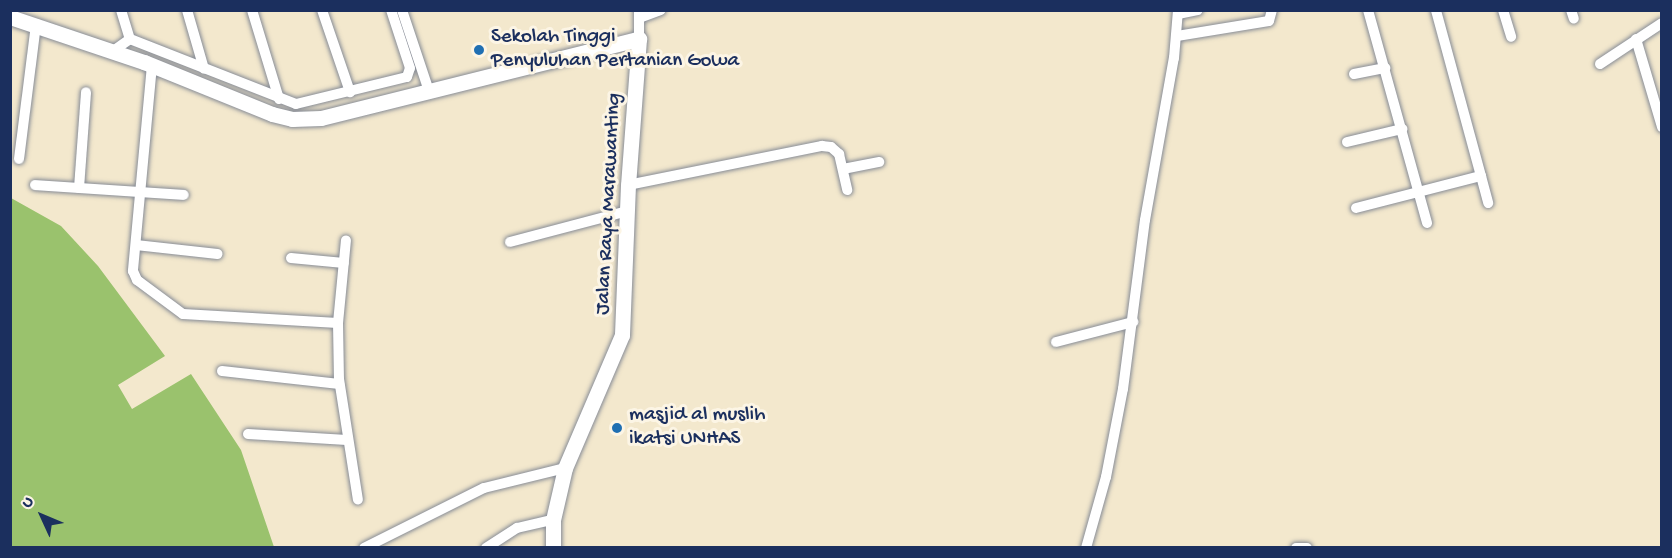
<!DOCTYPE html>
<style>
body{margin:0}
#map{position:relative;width:1672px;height:558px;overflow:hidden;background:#f3e8cd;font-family:"Gochi Hand",sans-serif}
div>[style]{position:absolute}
.green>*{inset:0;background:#9ac26d}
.roads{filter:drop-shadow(0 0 2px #878c96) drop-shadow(0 0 2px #878c96)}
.street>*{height:10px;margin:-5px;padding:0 5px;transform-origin:5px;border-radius:5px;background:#fff}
.secondary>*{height:15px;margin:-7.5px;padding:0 7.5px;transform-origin:7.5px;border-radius:7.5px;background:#fff}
.dots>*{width:16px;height:16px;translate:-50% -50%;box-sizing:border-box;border:3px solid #fcf5e5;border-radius:50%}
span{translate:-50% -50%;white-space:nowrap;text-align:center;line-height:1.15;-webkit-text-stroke:6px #fcf5e5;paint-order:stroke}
.poi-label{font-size:21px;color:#1b2f5e}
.left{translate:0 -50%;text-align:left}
.street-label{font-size:21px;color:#1b2f5e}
.frame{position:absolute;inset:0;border:12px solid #1b2f5e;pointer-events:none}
.north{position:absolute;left:12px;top:486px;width:60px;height:60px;-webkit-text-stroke:4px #fcf5e5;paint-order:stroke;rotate:314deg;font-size:16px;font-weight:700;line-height:24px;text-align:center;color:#1b2f5e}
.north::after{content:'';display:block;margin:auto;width:21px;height:27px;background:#1b2f5e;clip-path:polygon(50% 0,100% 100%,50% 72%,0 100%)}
</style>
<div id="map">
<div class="green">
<i style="clip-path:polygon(11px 198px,61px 226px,98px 266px,165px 356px,118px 385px,132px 409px,191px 374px,241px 450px,274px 547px,11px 547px)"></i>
</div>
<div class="roads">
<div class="street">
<i style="left:121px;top:10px;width:30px;rotate:73deg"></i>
<i style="left:187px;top:10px;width:61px;rotate:73.9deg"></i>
<i style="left:252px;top:10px;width:93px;rotate:73.1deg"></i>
<i style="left:322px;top:10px;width:87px;rotate:71.1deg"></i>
<i style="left:402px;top:10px;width:85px;rotate:71.6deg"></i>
<i style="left:639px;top:10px;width:29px;rotate:90deg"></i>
<i style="left:1368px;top:10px;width:221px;rotate:74.5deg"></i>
<i style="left:1503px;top:10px;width:28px;rotate:73deg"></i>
<i style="left:1571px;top:10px;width:9px;rotate:72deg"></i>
<i style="left:1178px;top:14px;width:20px;rotate:-11deg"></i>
<i style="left:639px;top:18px;width:23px;rotate:-20deg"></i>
<i style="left:1177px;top:36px;width:93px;rotate:-9.3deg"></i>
<i style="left:1269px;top:21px;width:11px;rotate:-75deg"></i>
<i style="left:1636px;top:39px;width:92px;rotate:73.5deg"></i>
<i style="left:113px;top:51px;width:21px;rotate:-35deg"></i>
<i style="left:130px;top:39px;width:178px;rotate:21.4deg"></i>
<i style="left:296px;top:104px;width:114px;rotate:-13.7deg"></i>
<i style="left:407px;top:77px;width:9px;rotate:-72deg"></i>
<i style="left:410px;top:68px;width:61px;rotate:-108.1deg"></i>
<i style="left:1600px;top:64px;width:74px;rotate:-33.5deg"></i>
<i style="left:152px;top:65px;width:207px;rotate:95.3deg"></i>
<i style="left:133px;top:271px;width:10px;rotate:66deg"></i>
<i style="left:137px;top:280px;width:57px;rotate:36.5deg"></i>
<i style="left:183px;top:314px;width:155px;rotate:3.3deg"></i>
<i style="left:338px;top:323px;width:56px;rotate:89deg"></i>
<i style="left:339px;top:379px;width:122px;rotate:81.1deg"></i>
<i style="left:1354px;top:74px;width:32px;rotate:-11deg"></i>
<i style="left:1347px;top:142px;width:57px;rotate:-13.3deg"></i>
<i style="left:19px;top:159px;width:136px;rotate:-82.8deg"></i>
<i style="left:843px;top:169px;width:37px;rotate:-11deg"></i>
<i style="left:1481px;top:176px;width:28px;rotate:75deg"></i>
<i style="left:35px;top:185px;width:149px;rotate:3.8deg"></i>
<i style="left:628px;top:185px;width:198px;rotate:-11.4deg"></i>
<i style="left:822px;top:146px;width:9px;rotate:6deg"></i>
<i style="left:831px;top:147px;width:11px;rotate:41deg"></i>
<i style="left:839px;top:154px;width:37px;rotate:77deg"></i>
<i style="left:79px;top:188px;width:96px;rotate:-85.8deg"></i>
<i style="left:1356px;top:208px;width:129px;rotate:-14.4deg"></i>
<i style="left:1481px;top:176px;width:172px;rotate:-105.2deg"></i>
<i style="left:510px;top:242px;width:121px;rotate:-14.8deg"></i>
<i style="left:136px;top:245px;width:82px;rotate:6.3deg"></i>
<i style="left:291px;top:258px;width:53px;rotate:5.4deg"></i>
<i style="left:338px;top:323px;width:83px;rotate:-84.5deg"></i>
<i style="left:1056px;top:342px;width:80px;rotate:-14.6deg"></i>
<i style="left:222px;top:371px;width:118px;rotate:6.3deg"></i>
<i style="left:248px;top:434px;width:99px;rotate:3.5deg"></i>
<i style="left:364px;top:548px;width:134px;rotate:-26.6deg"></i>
<i style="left:484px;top:488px;width:83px;rotate:-13.9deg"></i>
<i style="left:486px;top:548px;width:37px;rotate:-33deg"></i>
<i style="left:517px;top:528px;width:37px;rotate:-13deg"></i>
<i style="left:1086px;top:548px;width:74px;rotate:-74.3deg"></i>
<i style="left:1106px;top:477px;width:90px;rotate:-79.1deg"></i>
<i style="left:1123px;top:389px;width:170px;rotate:-82.6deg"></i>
<i style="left:1145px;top:220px;width:165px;rotate:-79.9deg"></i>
<i style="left:1174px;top:58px;width:48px;rotate:-85.2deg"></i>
<i style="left:1296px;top:548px;width:11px"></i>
</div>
<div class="secondary">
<i style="left:10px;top:17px;width:141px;rotate:18.6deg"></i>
<i style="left:144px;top:62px;width:138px;rotate:22.1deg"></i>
<i style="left:272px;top:114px;width:21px;rotate:14deg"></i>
<i style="left:292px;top:119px;width:29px;rotate:-2deg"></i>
<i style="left:321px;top:118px;width:328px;rotate:-14deg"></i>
<i style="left:639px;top:39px;width:146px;rotate:94.3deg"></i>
<i style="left:628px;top:185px;width:150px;rotate:92.3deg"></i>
<i style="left:622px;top:335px;width:145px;rotate:113.2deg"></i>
<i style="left:565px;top:468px;width:53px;rotate:103deg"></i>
<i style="left:553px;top:520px;width:28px;rotate:90deg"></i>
</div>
</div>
<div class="dots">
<i style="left:479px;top:50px;background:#1f6fb2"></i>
<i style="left:617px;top:428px;background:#1f6fb2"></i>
</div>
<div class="poi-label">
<span class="left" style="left:491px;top:50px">Sekolah Tinggi<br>Penyuluhan Pertanian Gowa</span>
<span class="left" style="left:629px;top:428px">masjid al muslih<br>ikatsi UNHAS</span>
</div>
<div class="street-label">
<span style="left:610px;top:204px;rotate:-87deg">Jalan Raya Marawanting</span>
</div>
<div class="frame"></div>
<div class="north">U</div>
</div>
